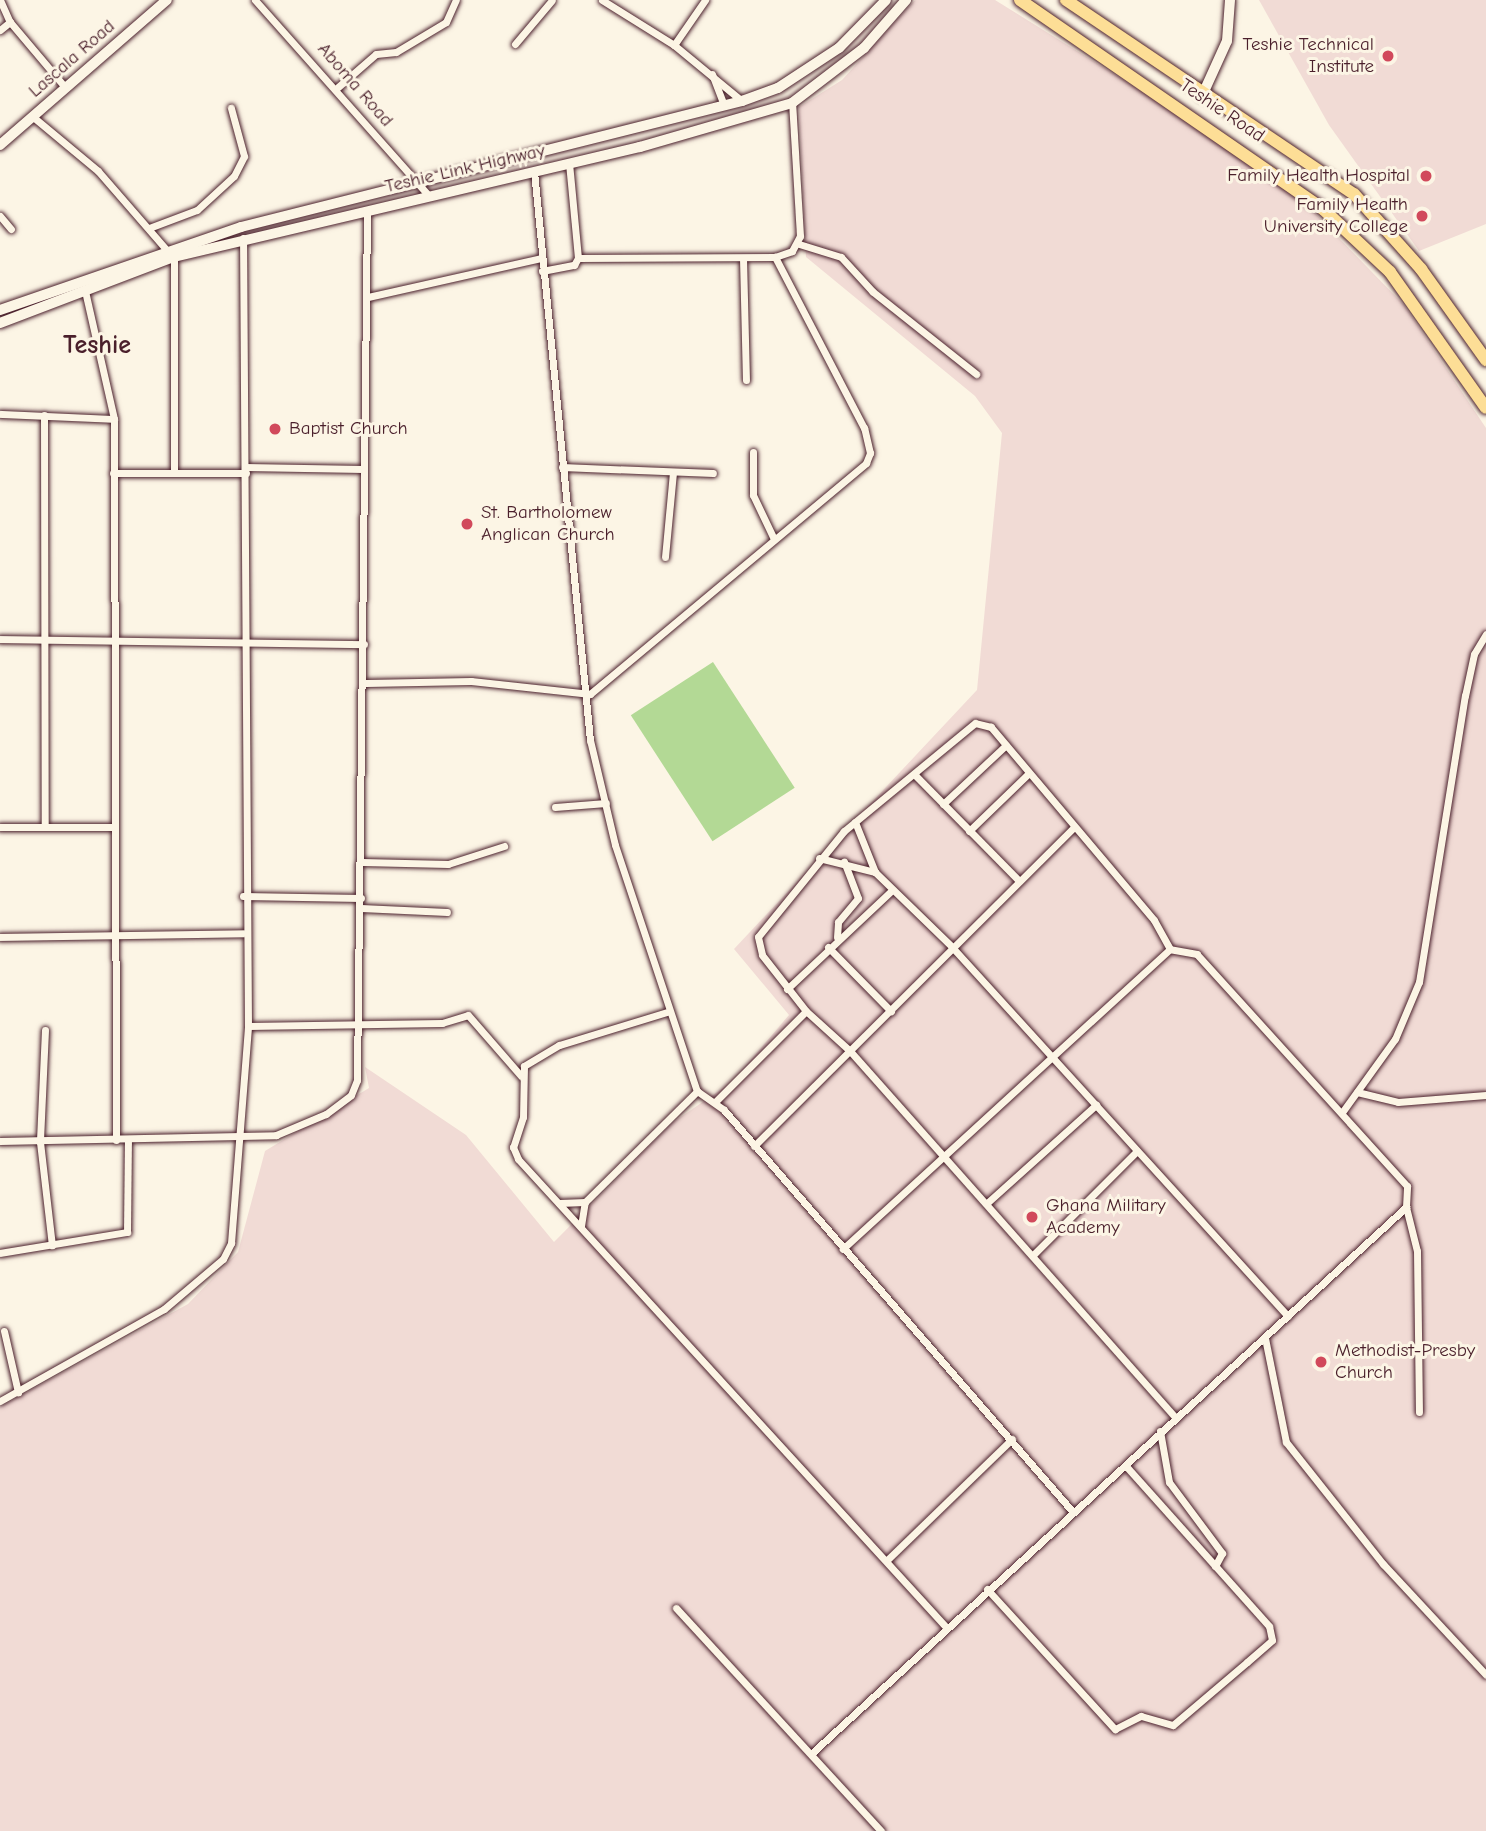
<!DOCTYPE html>
<style>
body{margin:0}
#map{position:relative;width:1486px;height:1831px;overflow:hidden;background:#fcf5e5;font-family:"Comic Neue",sans-serif}
div>[style]{position:absolute}
.built>*{inset:0;background:#f1dbd5}
.green>*{inset:0;background:#b3d995;transform-origin:0 0}
.roads{filter:drop-shadow(0 0 2px #4a1f2b) drop-shadow(0 0 2px #4a1f2b)}
.minor>*{height:7px;margin:-3.5px;padding:0 3.5px;transform-origin:3.5px;border-radius:3.5px;background:#fcf5e5}
.tertiary>*{height:10px;margin:-5px;padding:0 5px;transform-origin:5px;border-radius:5px;background:#fcf5e5}
.secondary>*{height:10px;margin:-5px;padding:0 5px;transform-origin:5px;border-radius:5px;background:#fcf5e5}
.primary>*{height:12px;margin:-6px;padding:0 6px;transform-origin:6px;border-radius:6px;background:#fdde96}
.dots>*{width:19px;height:19px;translate:-50% -50%;box-sizing:border-box;border:4px solid #fcf5e5;border-radius:50%}
span{translate:-50% -50%;white-space:nowrap;text-align:center;line-height:1.15;-webkit-text-stroke:6px #fcf5e5;paint-order:stroke}
.poi-label{font-size:19px;color:#4a1f2b}
.right{translate:-100% -50%;text-align:right}
.left{translate:0 -50%;text-align:left}
.street-label{font-size:19px;color:#4a1f2b}
.district-label{font-size:26px;color:#4a1f2b;font-weight:700}
</style>
<div id="map">
<div class="built">
<i style="clip-path:polygon(915px 0,995px 0,1239px 152px,1302px 200px,1404px 305px,1486px 428px,1486px 1831px,0 1831px,0 1407px,188px 1304px,238px 1252px,265px 1151px,369px 1088px,365px 1067px,466px 1135px,554px 1242px,672px 1123px,732px 1082px,789px 1015px,734px 949px,977px 690px,1002px 433px,975px 396px,806px 257px,799px 107px,842px 80px)"></i>
<i style="clip-path:polygon(1259px 0,1486px 0,1486px 224px,1419px 251px,1329px 125px)"></i>
</div>
<div class="green">
<i style="left:713px;top:662px;width:150px;height:98px;rotate:57deg"></i>
</div>
<div class="roads">
<div class="minor">
<i style="left:0;top:0;width:24px;rotate:66deg"></i>
<i style="left:10px;top:22px;width:85px;rotate:49.8deg"></i>
<i style="left:255px;top:0;width:259px;rotate:48.4deg"></i>
<i style="left:602px;top:0;width:85px;rotate:32deg"></i>
<i style="left:674px;top:45px;width:88px;rotate:39.5deg"></i>
<i style="left:0;top:30px;width:13px;rotate:-39deg"></i>
<i style="left:515px;top:44px;width:57px;rotate:-49.9deg"></i>
<i style="left:674px;top:45px;width:55px;rotate:-55.4deg"></i>
<i style="left:712px;top:74px;width:34px;rotate:69deg"></i>
<i style="left:338px;top:87px;width:50px;rotate:-41deg"></i>
<i style="left:376px;top:54px;width:20px;rotate:-6deg"></i>
<i style="left:396px;top:52px;width:58px;rotate:-31deg"></i>
<i style="left:446px;top:22px;width:24px;rotate:-66deg"></i>
<i style="left:32px;top:116px;width:86px;rotate:39.8deg"></i>
<i style="left:98px;top:171px;width:102px;rotate:49deg"></i>
<i style="left:534px;top:171px;width:572px;rotate:84.38deg"></i>
<i style="left:590px;top:740px;width:108px;rotate:76.6deg"></i>
<i style="left:615px;top:845px;width:259px;rotate:71.6deg"></i>
<i style="left:697px;top:1091px;width:33px;rotate:35deg"></i>
<i style="left:724px;top:1110px;width:532px;rotate:49.04deg"></i>
<i style="left:0;top:216px;width:17px;rotate:50deg"></i>
<i style="left:149px;top:228px;width:51px;rotate:-20.6deg"></i>
<i style="left:197px;top:210px;width:50px;rotate:-42.6deg"></i>
<i style="left:234px;top:176px;width:22px;rotate:-63deg"></i>
<i style="left:244px;top:156px;width:50px;rotate:-105.2deg"></i>
<i style="left:799px;top:244px;width:44px;rotate:17.2deg"></i>
<i style="left:841px;top:257px;width:47px;rotate:47.6deg"></i>
<i style="left:873px;top:292px;width:132px;rotate:38.5deg"></i>
<i style="left:174px;top:257px;width:215px;rotate:90deg"></i>
<i style="left:578px;top:258px;width:197px;rotate:-0.3deg"></i>
<i style="left:775px;top:257px;width:18px;rotate:-19deg"></i>
<i style="left:792px;top:251px;width:17px;rotate:-62deg"></i>
<i style="left:800px;top:236px;width:133px;rotate:-93.4deg"></i>
<i style="left:743px;top:258px;width:122px;rotate:88.6deg"></i>
<i style="left:542px;top:271px;width:33px;rotate:-11deg"></i>
<i style="left:574px;top:265px;width:8px;rotate:-60deg"></i>
<i style="left:578px;top:258px;width:95px;rotate:-95.4deg"></i>
<i style="left:85px;top:291px;width:131px;rotate:77.2deg"></i>
<i style="left:114px;top:419px;width:721px;rotate:89.84deg"></i>
<i style="left:368px;top:297px;width:177px;rotate:-12.7deg"></i>
<i style="left:0;top:414px;width:114px;rotate:2.5deg"></i>
<i style="left:44px;top:415px;width:411px;rotate:89.9deg"></i>
<i style="left:753px;top:452px;width:43px;rotate:90deg"></i>
<i style="left:753px;top:495px;width:47px;rotate:64.5deg"></i>
<i style="left:245px;top:467px;width:118px;rotate:1deg"></i>
<i style="left:562px;top:467px;width:151px;rotate:2.3deg"></i>
<i style="left:113px;top:473px;width:133px"></i>
<i style="left:665px;top:557px;width:85px;rotate:-84.6deg"></i>
<i style="left:0;top:639px;width:364px;rotate:0.8deg"></i>
<i style="left:366px;top:683px;width:105px;rotate:-1.1deg"></i>
<i style="left:471px;top:681px;width:120px;rotate:6.2deg"></i>
<i style="left:590px;top:694px;width:360px;rotate:-39.9deg"></i>
<i style="left:866px;top:463px;width:11px;rotate:-68deg"></i>
<i style="left:870px;top:453px;width:26px;rotate:-103deg"></i>
<i style="left:864px;top:428px;width:193px;rotate:-117.5deg"></i>
<i style="left:915px;top:775px;width:148px;rotate:45.5deg"></i>
<i style="left:943px;top:804px;width:86px;rotate:-43.1deg"></i>
<i style="left:555px;top:807px;width:51px;rotate:-4.5deg"></i>
<i style="left:855px;top:822px;width:54px;rotate:68.2deg"></i>
<i style="left:0;top:827px;width:114px"></i>
<i style="left:969px;top:831px;width:83px;rotate:-44deg"></i>
<i style="left:819px;top:858px;width:58px;rotate:14deg"></i>
<i style="left:875px;top:872px;width:107px;rotate:44.2deg"></i>
<i style="left:952px;top:947px;width:499px;rotate:47.7deg"></i>
<i style="left:362px;top:862px;width:86px;rotate:1.3deg"></i>
<i style="left:448px;top:864px;width:59px;rotate:-17.8deg"></i>
<i style="left:243px;top:896px;width:118px;rotate:1deg"></i>
<i style="left:361px;top:908px;width:86px;rotate:2.7deg"></i>
<i style="left:0;top:937px;width:243px;rotate:-0.9deg"></i>
<i style="left:837px;top:937px;width:15px;rotate:-86deg"></i>
<i style="left:838px;top:922px;width:31px;rotate:-50deg"></i>
<i style="left:858px;top:898px;width:39px;rotate:-111deg"></i>
<i style="left:828px;top:947px;width:90px;rotate:45.5deg"></i>
<i style="left:1170px;top:949px;width:33px;rotate:-119deg"></i>
<i style="left:1154px;top:920px;width:253px;rotate:-130.2deg"></i>
<i style="left:991px;top:727px;width:16px;rotate:-166deg"></i>
<i style="left:975px;top:723px;width:170px;rotate:140.5deg"></i>
<i style="left:844px;top:831px;width:136px;rotate:129.1deg"></i>
<i style="left:758px;top:937px;width:18px;rotate:77deg"></i>
<i style="left:762px;top:955px;width:71px;rotate:51.8deg"></i>
<i style="left:806px;top:1011px;width:59px;rotate:42.3deg"></i>
<i style="left:850px;top:1051px;width:489px;rotate:48.4deg"></i>
<i style="left:787px;top:989px;width:143px;rotate:-43.3deg"></i>
<i style="left:667px;top:1012px;width:113px;rotate:163deg"></i>
<i style="left:559px;top:1045px;width:41px;rotate:149deg"></i>
<i style="left:524px;top:1066px;width:51px;rotate:91.1deg"></i>
<i style="left:523px;top:1117px;width:32px;rotate:108deg"></i>
<i style="left:513px;top:1147px;width:13px;rotate:67deg"></i>
<i style="left:518px;top:1159px;width:634px;rotate:47.56deg"></i>
<i style="left:248px;top:1026px;width:194px;rotate:-0.9deg"></i>
<i style="left:442px;top:1023px;width:27px;rotate:-17deg"></i>
<i style="left:468px;top:1015px;width:81px;rotate:49deg"></i>
<i style="left:45px;top:1030px;width:112px;rotate:92.6deg"></i>
<i style="left:40px;top:1142px;width:104px;rotate:83.4deg"></i>
<i style="left:1357px;top:1092px;width:42px;rotate:13.7deg"></i>
<i style="left:1398px;top:1102px;width:88px;rotate:-4.5deg"></i>
<i style="left:716px;top:1101px;width:127px;rotate:-45deg"></i>
<i style="left:1343px;top:1111px;width:89px;rotate:-54.2deg"></i>
<i style="left:1395px;top:1039px;width:62px;rotate:-67.2deg"></i>
<i style="left:1419px;top:982px;width:290px;rotate:-80.9deg"></i>
<i style="left:1465px;top:696px;width:43px;rotate:-77.9deg"></i>
<i style="left:1474px;top:654px;width:23px;rotate:-59deg"></i>
<i style="left:0;top:1141px;width:276px;rotate:-1.2deg"></i>
<i style="left:276px;top:1135px;width:54px;rotate:-22.8deg"></i>
<i style="left:326px;top:1114px;width:31px;rotate:-37deg"></i>
<i style="left:351px;top:1095px;width:16px;rotate:-68deg"></i>
<i style="left:357px;top:1080px;width:870px;rotate:-89.34deg"></i>
<i style="left:754px;top:1146px;width:450px;rotate:-44.9deg"></i>
<i style="left:559px;top:1203px;width:26px;rotate:-2deg"></i>
<i style="left:987px;top:1203px;width:147px;rotate:-42deg"></i>
<i style="left:1406px;top:1207px;width:45px;rotate:76deg"></i>
<i style="left:1417px;top:1251px;width:161px;rotate:89.3deg"></i>
<i style="left:581px;top:1226px;width:24px;rotate:-81deg"></i>
<i style="left:585px;top:1202px;width:158px;rotate:-44.7deg"></i>
<i style="left:0;top:1253px;width:129px;rotate:-9.4deg"></i>
<i style="left:127px;top:1232px;width:91px;rotate:-89.4deg"></i>
<i style="left:1033px;top:1255px;width:147px;rotate:-45deg"></i>
<i style="left:4px;top:1331px;width:63px;rotate:77.1deg"></i>
<i style="left:1265px;top:1338px;width:106px;rotate:78.6deg"></i>
<i style="left:1286px;top:1442px;width:156px;rotate:51.5deg"></i>
<i style="left:1383px;top:1564px;width:151px;rotate:47.1deg"></i>
<i style="left:0;top:1401px;width:188px;rotate:-29.3deg"></i>
<i style="left:164px;top:1309px;width:77px;rotate:-40.3deg"></i>
<i style="left:223px;top:1259px;width:18px;rotate:-63deg"></i>
<i style="left:231px;top:1243px;width:218px;rotate:-85.5deg"></i>
<i style="left:248px;top:1026px;width:788px;rotate:-90.36deg"></i>
<i style="left:1160px;top:1431px;width:52px;rotate:80deg"></i>
<i style="left:1169px;top:1482px;width:89px;rotate:53.3deg"></i>
<i style="left:1222px;top:1553px;width:15px;rotate:118deg"></i>
<i style="left:887px;top:1560px;width:174px;rotate:-44.1deg"></i>
<i style="left:987px;top:1589px;width:190px;rotate:47.6deg"></i>
<i style="left:1115px;top:1729px;width:29px;rotate:-27deg"></i>
<i style="left:1141px;top:1716px;width:33px;rotate:16deg"></i>
<i style="left:1173px;top:1725px;width:97px;rotate:-40.4deg"></i>
<i style="left:1247px;top:1662px;width:33px;rotate:-41deg"></i>
<i style="left:1272px;top:1640px;width:14px;rotate:-102deg"></i>
<i style="left:1269px;top:1626px;width:213px;rotate:-131.8deg"></i>
<i style="left:676px;top:1608px;width:303px;rotate:47.4deg"></i>
<i style="left:812px;top:1753px;width:807px;rotate:-42.59deg"></i>
<i style="left:1406px;top:1207px;width:21px;rotate:-87deg"></i>
<i style="left:1407px;top:1186px;width:313px;rotate:-132.2deg"></i>
<i style="left:1197px;top:954px;width:27px;rotate:-170deg"></i>
<i style="left:1170px;top:949px;width:444px;rotate:137.5deg"></i>
</div>
<div class="tertiary">
<i style="left:1202px;top:96px;width:60px;rotate:-65.6deg"></i>
<i style="left:1227px;top:41px;width:41px;rotate:-85.8deg"></i>
<i style="left:0;top:145px;width:221px;rotate:-41deg"></i>
</div>
<div class="secondary">
<i style="left:0;top:310px;width:255px;rotate:-19deg"></i>
<i style="left:241px;top:227px;width:517px;rotate:-14.12deg"></i>
<i style="left:742px;top:101px;width:38px;rotate:-20deg"></i>
<i style="left:778px;top:88px;width:73px;rotate:-33.3deg"></i>
<i style="left:839px;top:48px;width:67px;rotate:-45.6deg"></i>
<i style="left:0;top:323px;width:186px;rotate:-20.8deg"></i>
<i style="left:174px;top:257px;width:479px;rotate:-13.3deg"></i>
<i style="left:640px;top:147px;width:158px;rotate:-16.1deg"></i>
<i style="left:792px;top:103px;width:91px;rotate:-37.4deg"></i>
<i style="left:864px;top:48px;width:64px;rotate:-48.8deg"></i>
</div>
<div class="primary">
<i style="left:1020px;top:0;width:368px;rotate:34.6deg"></i>
<i style="left:1323px;top:209px;width:92px;rotate:43.2deg"></i>
<i style="left:1390px;top:272px;width:166px;rotate:54.8deg"></i>
<i style="left:1066px;top:0;width:347px;rotate:34deg"></i>
<i style="left:1354px;top:194px;width:101px;rotate:48.2deg"></i>
<i style="left:1421px;top:269px;width:112px;rotate:54.5deg"></i>
</div>
</div>
<div class="dots">
<i style="left:1388px;top:56px;background:#d1495b"></i>
<i style="left:1426px;top:176px;background:#d1495b"></i>
<i style="left:1422px;top:216px;background:#d1495b"></i>
<i style="left:275px;top:429px;background:#d1495b"></i>
<i style="left:467px;top:524px;background:#d1495b"></i>
<i style="left:1032px;top:1217px;background:#d1495b"></i>
<i style="left:1321px;top:1362px;background:#d1495b"></i>
</div>
<div class="poi-label">
<span class="right" style="left:1374px;top:56px">Teshie Technical<br>Institute</span>
<span class="right" style="left:1410px;top:176px">Family Health Hospital</span>
<span class="right" style="left:1408px;top:216px">Family Health<br>University College</span>
<span class="left" style="left:289px;top:429px">Baptist Church</span>
<span class="left" style="left:481px;top:524px">St. Bartholomew<br>Anglican Church</span>
<span class="left" style="left:1046px;top:1217px">Ghana Military<br>Academy</span>
<span class="left" style="left:1335px;top:1362px">Methodist-Presby<br>Church</span>
</div>
<div class="street-label">
<span style="left:72px;top:59px;rotate:-41deg">Lascala Road</span>
<span style="left:355px;top:85px;rotate:49deg">Aboma Road</span>
<span style="left:1222px;top:111px;rotate:34deg">Teshie Road</span>
<span style="left:465px;top:169px;rotate:-13deg">Teshie Link Highway</span>
</div>
<div class="district-label">
<span style="left:97px;top:346px">Teshie</span>
</div>
</div>
